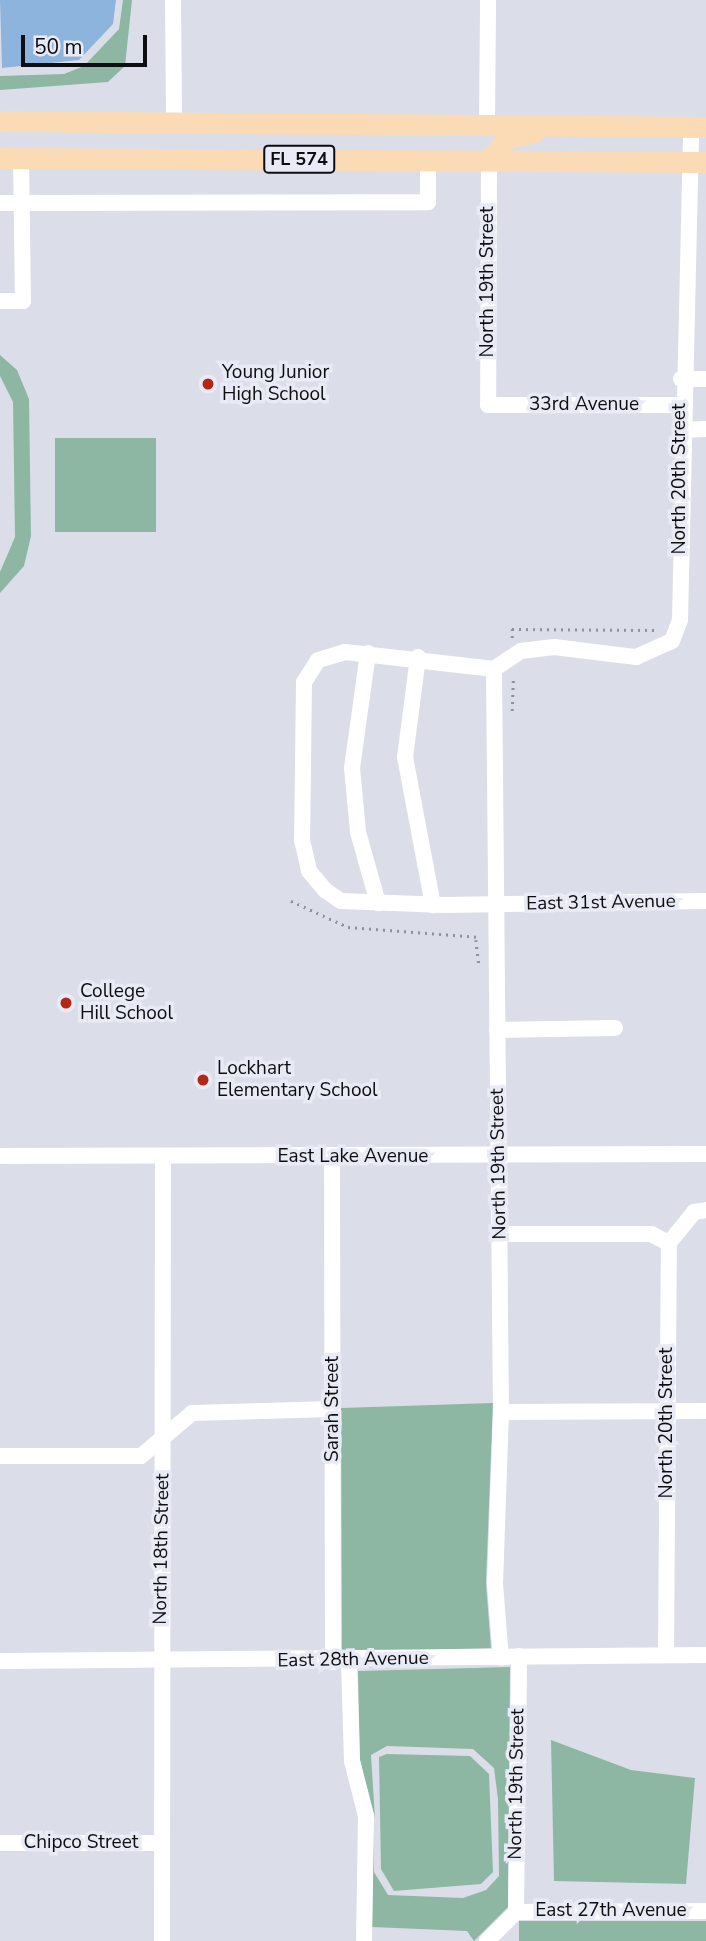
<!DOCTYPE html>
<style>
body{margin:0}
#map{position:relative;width:706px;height:1941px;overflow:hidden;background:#dbdee8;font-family:"Nunito Sans",sans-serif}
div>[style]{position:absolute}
.green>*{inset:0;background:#8db7a3;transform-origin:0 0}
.water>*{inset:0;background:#8db4dd}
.path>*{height:2.5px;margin-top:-1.25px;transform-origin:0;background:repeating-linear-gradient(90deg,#90929a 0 2px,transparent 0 7px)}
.minor>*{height:16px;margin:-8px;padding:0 8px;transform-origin:8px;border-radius:8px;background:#fff}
.major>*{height:21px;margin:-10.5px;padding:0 10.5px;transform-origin:10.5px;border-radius:10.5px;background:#fadbb5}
.dots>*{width:19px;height:19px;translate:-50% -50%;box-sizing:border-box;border:4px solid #e8ebf5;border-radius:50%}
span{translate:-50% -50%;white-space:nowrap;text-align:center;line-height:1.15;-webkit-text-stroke:7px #e8ebf5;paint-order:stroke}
.shield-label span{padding:2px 5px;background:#e8ebf5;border:2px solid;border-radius:5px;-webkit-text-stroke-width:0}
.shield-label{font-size:18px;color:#0d0e12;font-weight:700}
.street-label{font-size:19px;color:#0d0e12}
.poi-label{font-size:19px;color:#0d0e12}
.left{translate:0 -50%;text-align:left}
.scale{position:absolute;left:21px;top:35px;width:126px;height:32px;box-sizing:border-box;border:4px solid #0d0e12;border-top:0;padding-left:9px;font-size:21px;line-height:24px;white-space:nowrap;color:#0d0e12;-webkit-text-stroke:5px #e8ebf5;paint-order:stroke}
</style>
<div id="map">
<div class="green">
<i style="clip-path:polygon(123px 0,132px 0,125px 66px,108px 82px,0 90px,0 76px,64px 74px,84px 66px,119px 29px)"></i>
<i style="clip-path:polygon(0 355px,17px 370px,29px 399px,31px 536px,24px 566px,0 593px,0 572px,15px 537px,13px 402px,0 376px)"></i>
<i style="left:55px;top:438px;width:101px;height:94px"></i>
<i style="clip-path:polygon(493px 1403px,486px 1583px,491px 1648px,342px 1652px,341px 1408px)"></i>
<i style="clip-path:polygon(510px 1667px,508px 1907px,474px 1941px,467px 1931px,372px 1927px,374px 1823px,374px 1872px,388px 1895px,463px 1898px,486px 1890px,499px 1876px,498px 1799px,494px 1768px,473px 1749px,387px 1746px,371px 1755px,375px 1818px,360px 1760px,358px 1671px)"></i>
<i style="clip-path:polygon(551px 1740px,631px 1770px,695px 1778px,686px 1884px,554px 1881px)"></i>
<i style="clip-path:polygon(387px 1754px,470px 1756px,489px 1774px,493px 1872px,481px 1884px,394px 1891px,381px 1869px,379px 1757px)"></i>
<i style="left:519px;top:1921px;width:187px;height:28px"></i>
</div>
<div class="water">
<i style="clip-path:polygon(0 0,116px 0,113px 24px,79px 60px,2px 68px)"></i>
</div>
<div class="path">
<i style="left:512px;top:638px;width:9px;rotate:-90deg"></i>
<i style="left:512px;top:629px;width:142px;rotate:0.4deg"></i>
<i style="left:512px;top:711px;width:35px;rotate:-88deg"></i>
<i style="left:291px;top:901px;width:63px;rotate:24.5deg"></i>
<i style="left:348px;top:927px;width:132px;rotate:4.3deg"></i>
<i style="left:476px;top:940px;width:23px;rotate:83deg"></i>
</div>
<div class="minor">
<i style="left:173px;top:0;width:121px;rotate:89.5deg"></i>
<i style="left:487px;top:123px;width:123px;rotate:-89.5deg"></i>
<i style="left:489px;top:160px;width:245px;rotate:90.2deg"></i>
<i style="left:488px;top:405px;width:192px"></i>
<i style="left:0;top:203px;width:428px;rotate:-0.1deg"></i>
<i style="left:428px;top:202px;width:42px;rotate:-90deg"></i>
<i style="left:0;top:301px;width:23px"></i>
<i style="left:23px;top:301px;width:143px;rotate:-90.8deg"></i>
<i style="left:681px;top:379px;width:25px"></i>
<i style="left:680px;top:430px;width:26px;rotate:-2deg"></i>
<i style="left:368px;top:653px;width:116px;rotate:97.9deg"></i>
<i style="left:352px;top:768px;width:64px;rotate:84.6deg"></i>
<i style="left:358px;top:832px;width:74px;rotate:74.3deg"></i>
<i style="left:418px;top:657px;width:101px;rotate:97.4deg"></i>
<i style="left:405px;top:757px;width:151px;rotate:79.3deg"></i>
<i style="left:494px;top:669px;width:743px;rotate:89.46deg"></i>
<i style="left:501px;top:1412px;width:172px;rotate:92deg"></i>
<i style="left:495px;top:1584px;width:74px;rotate:85.4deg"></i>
<i style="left:494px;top:669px;width:150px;rotate:-173.5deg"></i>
<i style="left:345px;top:652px;width:28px;rotate:163deg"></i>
<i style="left:318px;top:660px;width:26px;rotate:122deg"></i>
<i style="left:304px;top:682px;width:158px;rotate:90.7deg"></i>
<i style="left:302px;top:840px;width:32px;rotate:77deg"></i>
<i style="left:309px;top:871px;width:25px;rotate:50deg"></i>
<i style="left:325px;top:890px;width:19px;rotate:35deg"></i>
<i style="left:341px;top:901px;width:103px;rotate:2.2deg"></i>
<i style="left:444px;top:905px;width:262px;rotate:-0.9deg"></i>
<i style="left:494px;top:669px;width:32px;rotate:-34deg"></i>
<i style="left:521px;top:651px;width:33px;rotate:-7deg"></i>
<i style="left:554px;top:647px;width:83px;rotate:7deg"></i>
<i style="left:636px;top:657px;width:39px;rotate:-24deg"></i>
<i style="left:672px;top:641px;width:22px;rotate:-69deg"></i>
<i style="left:680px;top:620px;width:493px;rotate:-88.7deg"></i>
<i style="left:497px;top:1030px;width:118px;rotate:-1deg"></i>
<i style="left:0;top:1156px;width:706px;rotate:-0.16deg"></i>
<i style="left:332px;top:1157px;width:505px;rotate:89.89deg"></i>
<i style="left:500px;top:1234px;width:151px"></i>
<i style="left:651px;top:1234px;width:20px;rotate:27deg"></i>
<i style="left:501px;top:1412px;width:205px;rotate:-0.3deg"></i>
<i style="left:0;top:1456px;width:141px"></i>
<i style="left:141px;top:1456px;width:67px;rotate:-40.1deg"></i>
<i style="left:192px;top:1413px;width:140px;rotate:-1.6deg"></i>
<i style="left:666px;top:1655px;width:412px;rotate:-89.6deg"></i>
<i style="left:669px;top:1243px;width:40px;rotate:-51deg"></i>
<i style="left:694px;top:1212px;width:12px;rotate:-9deg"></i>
<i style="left:0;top:1661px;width:706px;rotate:-0.49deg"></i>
<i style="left:349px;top:1661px;width:100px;rotate:88.3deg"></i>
<i style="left:352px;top:1761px;width:57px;rotate:75.7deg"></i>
<i style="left:366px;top:1816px;width:125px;rotate:90.9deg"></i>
<i style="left:0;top:1843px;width:162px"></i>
<i style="left:516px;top:1912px;width:256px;rotate:-89.3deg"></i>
<i style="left:162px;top:1941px;width:783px;rotate:-89.93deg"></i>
<i style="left:487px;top:1941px;width:41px;rotate:-45deg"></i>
<i style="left:516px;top:1912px;width:190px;rotate:-0.3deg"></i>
</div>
<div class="major">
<i style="left:0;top:121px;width:706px;rotate:0.49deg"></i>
<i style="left:0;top:158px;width:706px;rotate:0.32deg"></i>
<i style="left:489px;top:160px;width:29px;rotate:-49deg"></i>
<i style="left:508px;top:138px;width:27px;rotate:-13deg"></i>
</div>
<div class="dots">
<i style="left:208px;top:384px;background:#b42615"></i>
<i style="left:66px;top:1003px;background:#b42615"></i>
<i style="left:203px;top:1080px;background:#b42615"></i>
</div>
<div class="shield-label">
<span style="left:299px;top:159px">FL 574</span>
</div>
<div class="street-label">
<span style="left:488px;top:282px;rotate:-90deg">North 19th Street</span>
<span style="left:584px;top:405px">33rd Avenue</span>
<span style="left:680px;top:479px;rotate:-90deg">North 20th Street</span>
<span style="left:601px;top:903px;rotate:-1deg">East 31st Avenue</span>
<span style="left:353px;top:1157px">East Lake Avenue</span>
<span style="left:499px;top:1164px;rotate:-91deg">North 19th Street</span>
<span style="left:333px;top:1409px;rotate:-90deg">Sarah Street</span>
<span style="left:667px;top:1423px;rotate:-90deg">North 20th Street</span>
<span style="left:162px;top:1549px;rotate:-89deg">North 18th Street</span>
<span style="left:353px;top:1660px;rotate:-1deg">East 28th Avenue</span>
<span style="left:517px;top:1784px;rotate:-89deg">North 19th Street</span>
<span style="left:81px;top:1843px">Chipco Street</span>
<span style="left:611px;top:1911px">East 27th Avenue</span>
</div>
<div class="poi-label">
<span class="left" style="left:222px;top:384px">Young Junior<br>High School</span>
<span class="left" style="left:80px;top:1003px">College<br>Hill School</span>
<span class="left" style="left:217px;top:1080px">Lockhart<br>Elementary School</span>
</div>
<div class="scale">50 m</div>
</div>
